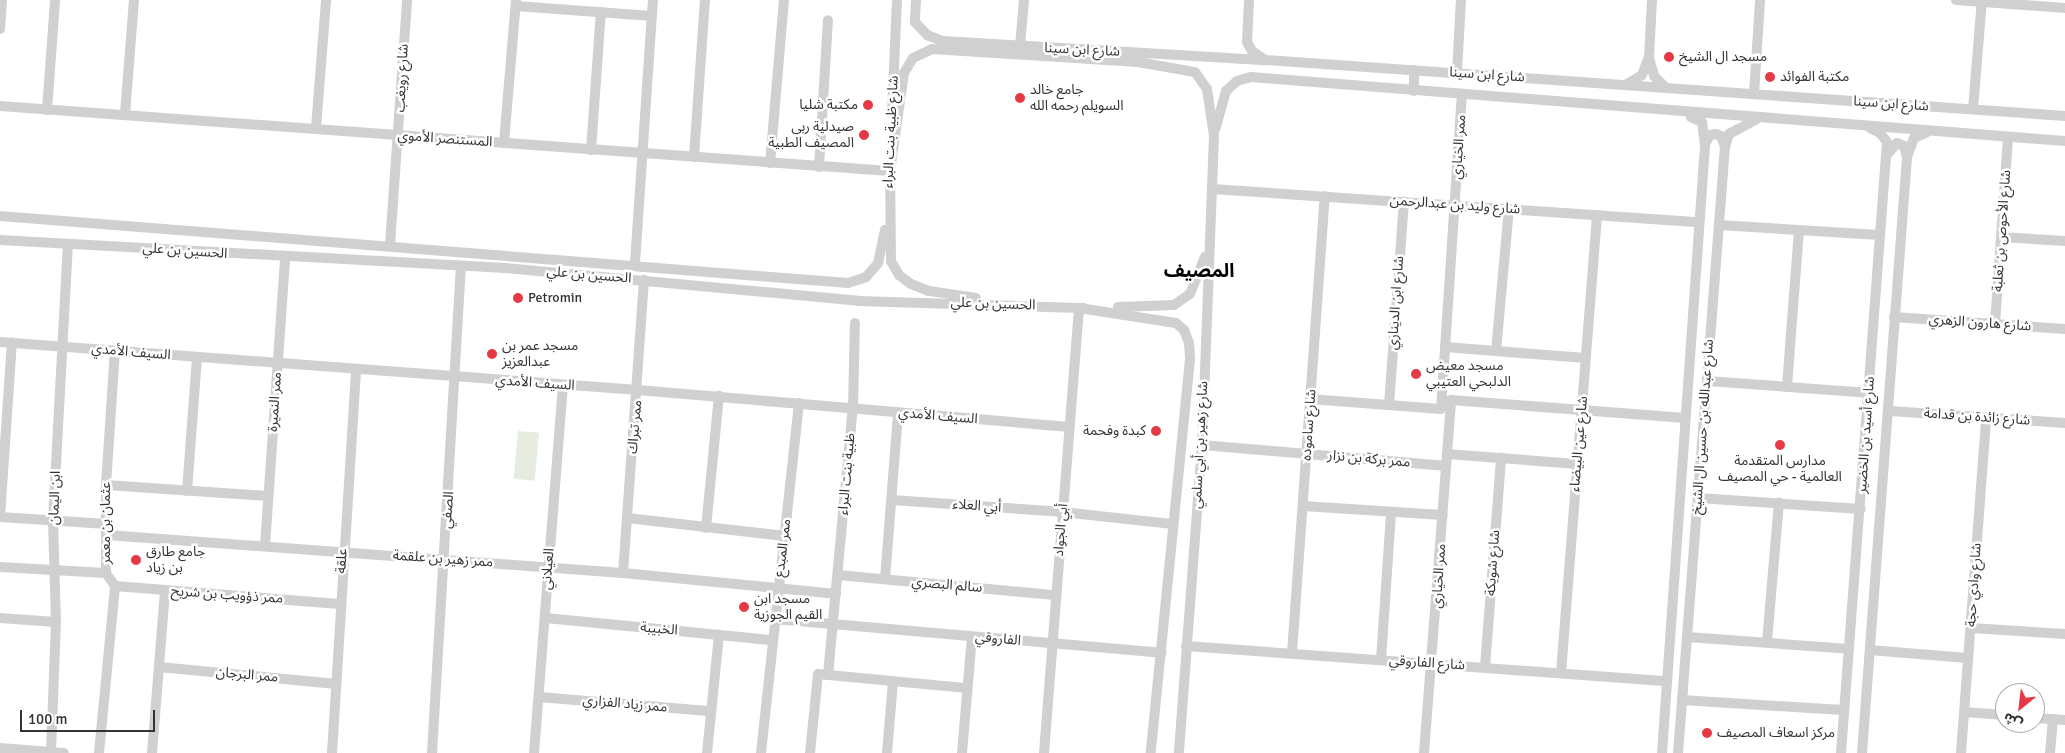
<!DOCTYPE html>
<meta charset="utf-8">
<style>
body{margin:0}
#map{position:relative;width:2065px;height:753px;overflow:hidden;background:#fff;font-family:Signika,"Noto Sans Arabic",sans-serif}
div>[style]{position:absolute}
.green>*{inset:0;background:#e6ecdf;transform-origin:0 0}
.minor>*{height:10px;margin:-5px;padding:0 5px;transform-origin:5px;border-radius:5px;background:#d0d0d0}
.dots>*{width:14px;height:14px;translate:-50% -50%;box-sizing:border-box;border:2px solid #fff;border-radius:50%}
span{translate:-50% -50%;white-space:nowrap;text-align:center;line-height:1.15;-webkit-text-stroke:5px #fff;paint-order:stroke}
.street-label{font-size:14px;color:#333}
.poi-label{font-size:14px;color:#333}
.left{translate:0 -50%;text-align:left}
.right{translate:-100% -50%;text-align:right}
.district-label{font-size:19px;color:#000;font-weight:700}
.north{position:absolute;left:1995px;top:683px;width:50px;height:50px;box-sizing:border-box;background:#fff;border:1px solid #adadad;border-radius:50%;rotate:209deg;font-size:14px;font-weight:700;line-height:20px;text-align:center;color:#333}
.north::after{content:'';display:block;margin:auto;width:18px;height:22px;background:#e63946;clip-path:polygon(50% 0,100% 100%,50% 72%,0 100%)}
.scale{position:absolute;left:20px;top:710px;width:135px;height:22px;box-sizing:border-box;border:2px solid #333;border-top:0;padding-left:6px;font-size:15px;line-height:18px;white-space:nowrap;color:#333;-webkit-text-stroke:4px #fff;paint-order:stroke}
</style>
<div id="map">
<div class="green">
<i style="left:518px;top:431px;width:21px;height:48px;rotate:5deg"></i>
</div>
<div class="minor">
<i style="left:916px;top:0;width:22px;rotate:93deg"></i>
<i style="left:915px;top:22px;width:18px;rotate:47deg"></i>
<i style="left:927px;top:35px;width:17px;rotate:21deg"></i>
<i style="left:943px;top:41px;width:323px;rotate:3.4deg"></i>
<i style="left:1265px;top:60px;width:802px;rotate:4deg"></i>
<i style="left:1249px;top:0;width:42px;rotate:92.7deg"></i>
<i style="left:1247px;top:42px;width:10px;rotate:61deg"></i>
<i style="left:1252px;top:51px;width:14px;rotate:34deg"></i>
<i style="left:1652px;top:0;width:58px;rotate:93deg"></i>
<i style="left:1649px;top:58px;width:19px;rotate:74deg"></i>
<i style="left:1654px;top:76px;width:16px;rotate:45deg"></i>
<i style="left:1956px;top:0;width:109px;rotate:4.2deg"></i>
<i style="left:516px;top:6px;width:136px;rotate:4.2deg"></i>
<i style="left:0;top:29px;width:29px;rotate:-86deg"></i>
<i style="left:1020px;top:46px;width:46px;rotate:-85deg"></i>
<i style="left:1457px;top:73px;width:73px;rotate:-86.9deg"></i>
<i style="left:1627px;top:84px;width:17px;rotate:-31deg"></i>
<i style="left:1642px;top:75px;width:17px;rotate:-69deg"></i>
<i style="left:1414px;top:91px;width:21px;rotate:-90deg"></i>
<i style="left:1754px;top:94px;width:94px;rotate:-86.3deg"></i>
<i style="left:0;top:106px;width:892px;rotate:4.18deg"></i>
<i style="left:1973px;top:109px;width:109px;rotate:-85.3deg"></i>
<i style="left:47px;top:110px;width:110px;rotate:-85.8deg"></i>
<i style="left:125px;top:114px;width:114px;rotate:-85.5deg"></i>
<i style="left:892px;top:114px;width:114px;rotate:-87.5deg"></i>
<i style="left:316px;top:128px;width:128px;rotate:-85.5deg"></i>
<i style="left:1215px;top:130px;width:41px;rotate:-74.2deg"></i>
<i style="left:1226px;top:91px;width:15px;rotate:-42deg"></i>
<i style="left:1237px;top:81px;width:15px;rotate:-16deg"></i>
<i style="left:1251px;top:77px;width:817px;rotate:4.5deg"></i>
<i style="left:504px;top:143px;width:144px;rotate:-85.2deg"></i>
<i style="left:1705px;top:144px;width:10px;rotate:-61deg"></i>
<i style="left:1710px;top:135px;width:6px;rotate:-9deg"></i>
<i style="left:1716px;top:134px;width:5px;rotate:22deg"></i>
<i style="left:1721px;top:136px;width:12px;rotate:70deg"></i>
<i style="left:591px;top:150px;width:138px;rotate:-85.9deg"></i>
<i style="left:1886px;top:156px;width:17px;rotate:-50deg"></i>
<i style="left:1897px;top:143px;width:8px;rotate:23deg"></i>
<i style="left:1904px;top:146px;width:11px;rotate:75deg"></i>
<i style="left:694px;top:157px;width:157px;rotate:-86deg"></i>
<i style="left:770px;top:163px;width:164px;rotate:-85.1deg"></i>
<i style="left:819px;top:167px;width:147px;rotate:-86.5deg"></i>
<i style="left:1212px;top:189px;width:488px;rotate:3.9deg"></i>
<i style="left:0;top:216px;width:851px;rotate:4.52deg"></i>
<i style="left:848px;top:283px;width:19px;rotate:-18deg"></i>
<i style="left:866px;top:277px;width:18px;rotate:-49deg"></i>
<i style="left:878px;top:263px;width:34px;rotate:-78deg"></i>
<i style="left:1719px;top:225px;width:161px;rotate:3.6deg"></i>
<i style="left:2001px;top:237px;width:64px;rotate:3.6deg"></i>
<i style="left:0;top:240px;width:506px;rotate:3.17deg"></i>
<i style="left:505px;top:268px;width:355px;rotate:5.3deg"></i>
<i style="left:858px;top:301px;width:221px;rotate:1.8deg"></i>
<i style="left:1079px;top:308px;width:98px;rotate:8.8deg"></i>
<i style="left:1176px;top:323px;width:11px;rotate:41deg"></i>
<i style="left:1184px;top:330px;width:14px;rotate:69deg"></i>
<i style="left:1189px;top:343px;width:16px;rotate:86deg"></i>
<i style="left:1190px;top:359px;width:396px;rotate:95.7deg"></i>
<i style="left:390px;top:245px;width:246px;rotate:-86deg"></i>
<i style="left:635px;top:263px;width:264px;rotate:-86.1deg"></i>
<i style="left:976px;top:298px;width:48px;rotate:-171.5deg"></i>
<i style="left:929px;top:291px;width:19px;rotate:-159deg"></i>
<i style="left:911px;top:284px;width:15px;rotate:-143deg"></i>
<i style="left:899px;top:275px;width:16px;rotate:-120deg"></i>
<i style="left:891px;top:261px;width:90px;rotate:-90.6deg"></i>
<i style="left:890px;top:171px;width:99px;rotate:-81.9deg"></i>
<i style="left:904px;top:73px;width:17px;rotate:-59deg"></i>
<i style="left:913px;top:58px;width:21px;rotate:-25deg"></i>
<i style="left:932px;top:49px;width:206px;rotate:3.6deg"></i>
<i style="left:1138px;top:62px;width:58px;rotate:10deg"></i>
<i style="left:1195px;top:72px;width:21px;rotate:55deg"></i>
<i style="left:1207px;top:89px;width:48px;rotate:81.5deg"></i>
<i style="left:1214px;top:136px;width:309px;rotate:92.2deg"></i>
<i style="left:1202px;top:445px;width:309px;rotate:94.3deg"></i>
<i style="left:1118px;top:307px;width:56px;rotate:-2deg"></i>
<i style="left:1174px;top:305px;width:19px;rotate:-35deg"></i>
<i style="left:1190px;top:294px;width:40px;rotate:-68deg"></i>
<i style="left:1894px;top:317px;width:171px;rotate:4deg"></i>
<i style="left:1995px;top:324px;width:186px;rotate:-86deg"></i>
<i style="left:0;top:342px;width:640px;rotate:4.3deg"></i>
<i style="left:638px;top:390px;width:433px;rotate:4.9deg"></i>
<i style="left:1445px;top:347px;width:141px;rotate:4.5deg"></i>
<i style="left:1496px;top:351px;width:143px;rotate:-84.8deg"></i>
<i style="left:1707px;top:381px;width:162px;rotate:4.2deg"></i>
<i style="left:1787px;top:386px;width:156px;rotate:-85.6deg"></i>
<i style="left:1310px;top:399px;width:131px;rotate:4.4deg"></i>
<i style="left:1447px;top:403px;width:5px;rotate:-37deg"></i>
<i style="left:1451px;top:400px;width:235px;rotate:4.4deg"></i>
<i style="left:1389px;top:405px;width:204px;rotate:-85.8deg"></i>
<i style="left:1441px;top:409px;width:315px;rotate:-86.2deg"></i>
<i style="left:1890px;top:411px;width:175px;rotate:3.9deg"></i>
<i style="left:1202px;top:445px;width:245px;rotate:4.9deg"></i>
<i style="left:1447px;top:454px;width:130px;rotate:4.4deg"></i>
<i style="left:106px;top:485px;width:162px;rotate:3.9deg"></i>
<i style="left:187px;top:491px;width:134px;rotate:-85.7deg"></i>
<i style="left:1698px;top:498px;width:163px;rotate:3.9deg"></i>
<i style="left:892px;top:500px;width:170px;rotate:4deg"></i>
<i style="left:1062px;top:512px;width:112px;rotate:6.2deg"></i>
<i style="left:1303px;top:506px;width:140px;rotate:3.7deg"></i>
<i style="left:0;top:517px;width:175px;rotate:-86.1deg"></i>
<i style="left:0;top:517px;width:107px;rotate:3.7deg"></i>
<i style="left:627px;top:518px;width:159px;rotate:6.5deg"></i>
<i style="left:706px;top:528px;width:133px;rotate:-84.4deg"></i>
<i style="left:107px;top:535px;width:517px;rotate:4.21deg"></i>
<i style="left:623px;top:573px;width:214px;rotate:5.6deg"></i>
<i style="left:265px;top:546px;width:289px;rotate:-86deg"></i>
<i style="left:0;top:567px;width:106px;rotate:3.2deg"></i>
<i style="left:623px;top:573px;width:294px;rotate:-85.9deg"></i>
<i style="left:838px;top:575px;width:218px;rotate:5.3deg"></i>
<i style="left:885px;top:579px;width:167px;rotate:-85.5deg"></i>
<i style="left:115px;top:586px;width:225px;rotate:4.6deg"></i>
<i style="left:0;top:618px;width:56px;rotate:4.1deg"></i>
<i style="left:546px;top:618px;width:227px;rotate:5.6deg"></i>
<i style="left:775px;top:619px;width:388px;rotate:5deg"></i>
<i style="left:1971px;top:628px;width:94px;rotate:3.7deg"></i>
<i style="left:1687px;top:637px;width:162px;rotate:4.2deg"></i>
<i style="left:1767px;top:642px;width:140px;rotate:-85.1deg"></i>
<i style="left:1186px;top:646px;width:482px;rotate:4.2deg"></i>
<i style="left:1870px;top:650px;width:97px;rotate:4.7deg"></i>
<i style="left:1292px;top:653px;width:458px;rotate:-85.9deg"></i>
<i style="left:1381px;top:660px;width:148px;rotate:-86.1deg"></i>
<i style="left:159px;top:667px;width:178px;rotate:5.5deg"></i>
<i style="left:1485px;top:667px;width:210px;rotate:-85.6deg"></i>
<i style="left:1561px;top:673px;width:459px;rotate:-85.5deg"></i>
<i style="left:828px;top:675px;width:268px;rotate:-84.7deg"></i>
<i style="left:853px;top:408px;width:85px;rotate:-88.7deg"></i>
<i style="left:539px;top:697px;width:173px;rotate:4.7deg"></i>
<i style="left:1682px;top:700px;width:161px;rotate:3.6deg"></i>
<i style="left:1964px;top:712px;width:41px;rotate:4.2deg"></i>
<i style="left:2035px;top:718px;width:30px;rotate:4deg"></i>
<i style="left:0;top:748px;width:64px;rotate:4.5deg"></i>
<i style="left:51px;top:752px;width:130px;rotate:-87.8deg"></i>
<i style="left:56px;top:622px;width:102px;rotate:-91.7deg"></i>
<i style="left:53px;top:520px;width:276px;rotate:-86.9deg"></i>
<i style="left:99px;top:753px;width:168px;rotate:-84.5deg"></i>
<i style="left:115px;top:586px;width:16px;rotate:-125deg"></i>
<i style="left:106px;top:573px;width:88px;rotate:-90deg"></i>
<i style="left:106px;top:485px;width:134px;rotate:-86.2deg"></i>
<i style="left:152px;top:753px;width:163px;rotate:-85.4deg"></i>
<i style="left:332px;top:753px;width:385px;rotate:-86.4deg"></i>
<i style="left:432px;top:753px;width:488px;rotate:-86.6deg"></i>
<i style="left:534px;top:753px;width:369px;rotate:-85.5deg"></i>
<i style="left:707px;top:753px;width:119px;rotate:-84.2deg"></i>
<i style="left:761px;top:753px;width:352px;rotate:-83.8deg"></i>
<i style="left:810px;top:753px;width:79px;rotate:-84.2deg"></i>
<i style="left:818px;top:674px;width:150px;rotate:5.4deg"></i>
<i style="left:887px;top:753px;width:72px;rotate:-85.2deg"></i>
<i style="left:962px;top:753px;width:117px;rotate:-85.1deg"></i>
<i style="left:1044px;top:753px;width:446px;rotate:-85.5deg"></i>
<i style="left:1079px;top:308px;width:5px"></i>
<i style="left:1424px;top:753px;width:354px;rotate:-85.6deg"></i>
<i style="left:1662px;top:753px;width:609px;rotate:-85.95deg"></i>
<i style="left:1705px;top:146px;width:24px;rotate:-97deg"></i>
<i style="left:1702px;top:122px;width:12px;rotate:-156deg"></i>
<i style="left:1678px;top:753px;width:608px;rotate:-85.57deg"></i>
<i style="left:1725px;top:147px;width:14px;rotate:-73deg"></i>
<i style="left:1729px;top:134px;width:30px;rotate:-28deg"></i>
<i style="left:1841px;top:753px;width:599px;rotate:-85.69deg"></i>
<i style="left:1886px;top:156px;width:14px;rotate:-86deg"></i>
<i style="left:1887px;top:142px;width:11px;rotate:-128deg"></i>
<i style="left:1880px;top:133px;width:11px;rotate:-153deg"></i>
<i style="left:1862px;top:753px;width:598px;rotate:-85.68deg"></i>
<i style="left:1907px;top:157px;width:20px;rotate:-70deg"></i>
<i style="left:1914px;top:138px;width:13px;rotate:-23deg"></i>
<i style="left:1961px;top:753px;width:336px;rotate:-85.7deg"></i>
<i style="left:2050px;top:753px;width:34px;rotate:-85deg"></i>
</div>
<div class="dots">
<i style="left:1669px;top:57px;background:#e63946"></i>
<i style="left:1770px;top:77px;background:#e63946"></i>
<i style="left:1020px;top:98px;background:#e63946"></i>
<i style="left:868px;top:105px;background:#e63946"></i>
<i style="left:864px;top:135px;background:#e63946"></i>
<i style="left:518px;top:298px;background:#e63946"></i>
<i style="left:492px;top:354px;background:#e63946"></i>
<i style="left:1416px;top:374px;background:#e63946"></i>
<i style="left:1156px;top:431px;background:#e63946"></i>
<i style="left:1780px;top:445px;background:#e63946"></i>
<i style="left:136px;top:560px;background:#e63946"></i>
<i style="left:744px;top:607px;background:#e63946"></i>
<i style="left:1707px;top:733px;background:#e63946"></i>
</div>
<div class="street-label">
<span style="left:1082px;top:50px;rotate:3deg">شارع ابن سينا</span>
<span style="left:1487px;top:75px;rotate:4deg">شارع ابن سينا</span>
<span style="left:402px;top:78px;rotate:-87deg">شارع رويغب</span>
<span style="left:1891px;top:104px;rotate:4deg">شارع ابن سينا</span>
<span style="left:891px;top:132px;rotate:-87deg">شارع ظبية بنت البراء</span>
<span style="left:445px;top:139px;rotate:4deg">المستنصر الأموي</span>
<span style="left:1459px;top:147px;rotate:-86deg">ممر الخياري</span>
<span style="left:1455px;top:205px;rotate:4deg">شارع وليد بن عبدالرحمن</span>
<span style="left:2002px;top:231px;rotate:-86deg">شارع الأحوص بن ثعلبة</span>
<span style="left:185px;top:251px;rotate:4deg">الحسين بن علي</span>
<span style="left:589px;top:275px;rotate:5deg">الحسين بن علي</span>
<span style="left:1396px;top:303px;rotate:-86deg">شارع ابن الديناري</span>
<span style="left:993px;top:304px;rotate:2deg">الحسين بن علي</span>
<span style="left:1980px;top:323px;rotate:4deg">شارع هارون الزهري</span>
<span style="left:131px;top:352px;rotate:5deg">السيف الأمدي</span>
<span style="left:535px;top:383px;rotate:4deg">السيف الأمدي</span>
<span style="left:275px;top:402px;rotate:-86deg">ممر النميرة</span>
<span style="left:938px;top:416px;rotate:5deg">السيف الأمدي</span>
<span style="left:1977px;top:417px;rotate:4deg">شارع زائدة بن قدامة</span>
<span style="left:1309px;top:425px;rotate:-86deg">شارع ساموده</span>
<span style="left:635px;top:427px;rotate:-85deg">ممر تبراك</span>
<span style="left:1703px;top:427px;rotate:-86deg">شارع عبدالله بن حسين ال الشيخ</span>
<span style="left:1866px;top:435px;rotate:-86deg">شارع أسيد بن الخضير</span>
<span style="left:1579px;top:444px;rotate:-85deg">شارع عين البيضاء</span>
<span style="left:1200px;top:445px;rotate:-87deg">شارع زهير بن أبي سلمي</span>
<span style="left:1369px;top:459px;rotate:5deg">ممر بركة بن نزار</span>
<span style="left:847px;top:474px;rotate:-85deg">ظبية بنت البراء</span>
<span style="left:55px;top:498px;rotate:-88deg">ابن اليمان</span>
<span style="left:977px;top:506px;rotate:4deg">أبي العلاء</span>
<span style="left:448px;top:510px;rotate:-86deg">الصفي</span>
<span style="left:106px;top:523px;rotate:-90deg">عثمان بن معمر</span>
<span style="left:1061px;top:530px;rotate:-85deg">أبي الجواد</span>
<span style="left:783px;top:548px;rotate:-83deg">ممر المبدع</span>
<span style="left:443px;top:559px;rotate:4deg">ممر زهير بن علقمة</span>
<span style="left:342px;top:561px;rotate:-86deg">علقة</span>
<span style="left:1493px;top:563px;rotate:-86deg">شارع شويكة</span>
<span style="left:548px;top:569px;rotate:-86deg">العيلاني</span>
<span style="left:1439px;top:576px;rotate:-86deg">ممر الخياري</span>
<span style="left:947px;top:585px;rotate:5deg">سالم البصري</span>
<span style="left:1974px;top:585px;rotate:-86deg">شارع وادي حجة</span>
<span style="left:227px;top:595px;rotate:4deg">ممر ذؤويب بن شريح</span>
<span style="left:659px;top:629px;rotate:5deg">الخبيبة</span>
<span style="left:998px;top:639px;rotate:5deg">الفاروقي</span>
<span style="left:1427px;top:663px;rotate:4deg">شارع الفاروقي</span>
<span style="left:247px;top:675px;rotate:5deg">ممر البرجان</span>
<span style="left:625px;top:704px;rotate:5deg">ممر زياد الفزاري</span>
</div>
<div class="poi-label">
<span class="left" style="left:1679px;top:57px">مسجد ال الشيخ</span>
<span class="left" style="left:1780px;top:77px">مكتبة الفوائد</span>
<span class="left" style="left:1030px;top:98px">جامع خالد<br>السويلم رحمه الله</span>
<span class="right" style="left:858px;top:105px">مكتبة شليا</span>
<span class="right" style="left:854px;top:135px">صيدلية ربى<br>المصيف الطبية</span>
<span class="left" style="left:528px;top:298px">Petromin</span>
<span class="left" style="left:502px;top:354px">مسجد عمر بن<br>عبدالعزيز</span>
<span class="left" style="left:1426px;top:374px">مسجد معيض<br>الدلبحي العتيبي</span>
<span class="right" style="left:1146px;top:431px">كبدة وفحمة</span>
<span style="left:1780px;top:469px">مدارس المتقدمة<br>العالمية - حي المصيف</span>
<span class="left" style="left:146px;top:560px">جامع طارق<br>بن زياد</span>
<span class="left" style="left:754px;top:607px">مسجد ابن<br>القيم الجوزية</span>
<span class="left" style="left:1717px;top:733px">مركز اسعاف المصيف</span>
</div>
<div class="district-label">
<span style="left:1199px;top:272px">المصيف</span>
</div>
<div class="north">ش</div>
<div class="scale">100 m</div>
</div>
